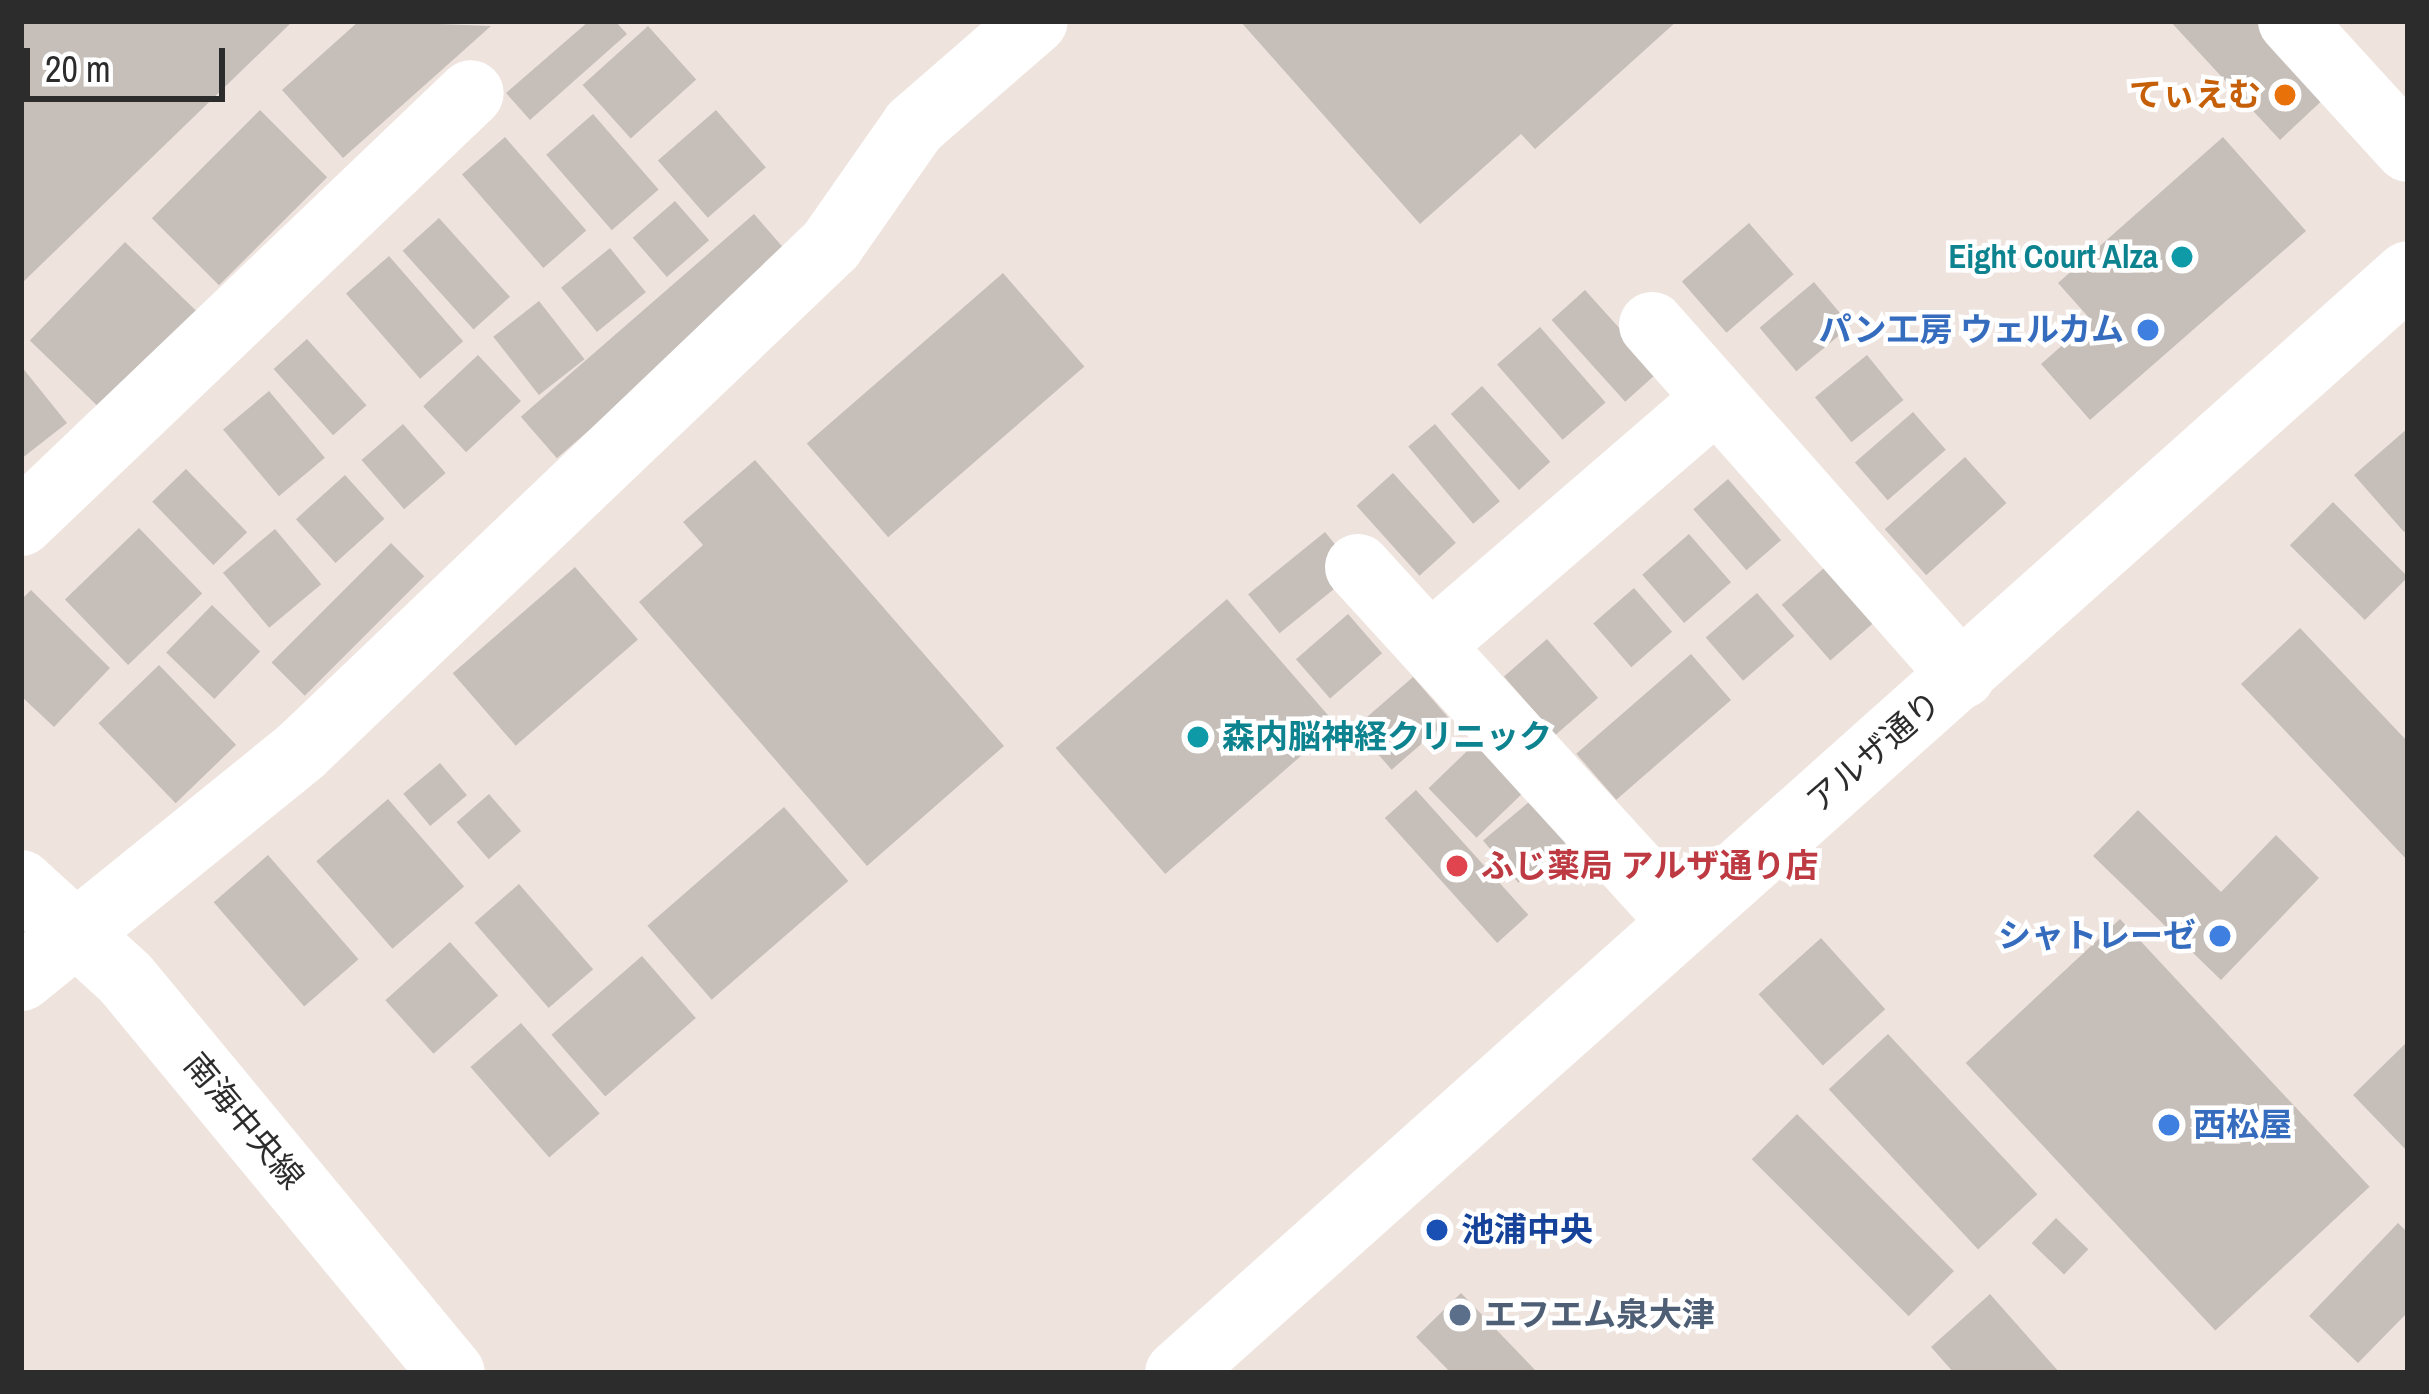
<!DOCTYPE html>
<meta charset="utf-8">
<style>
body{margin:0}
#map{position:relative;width:2429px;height:1394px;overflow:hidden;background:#efe3de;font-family:"Archivo Narrow","Noto Sans JP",sans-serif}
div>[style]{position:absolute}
.building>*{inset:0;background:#c6bfb9;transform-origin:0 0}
.minor>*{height:66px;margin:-33px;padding:0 33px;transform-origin:33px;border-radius:33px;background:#fff}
.tertiary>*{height:66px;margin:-33px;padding:0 33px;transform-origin:33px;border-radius:33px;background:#fff}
.dots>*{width:33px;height:33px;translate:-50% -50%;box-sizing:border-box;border:6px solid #fff;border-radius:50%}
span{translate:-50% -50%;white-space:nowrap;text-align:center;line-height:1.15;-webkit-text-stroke:9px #fff;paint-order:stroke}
.food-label{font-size:33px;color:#c56008;font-weight:700}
.right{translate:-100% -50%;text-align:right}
.culture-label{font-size:33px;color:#0d838f;font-weight:700}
.left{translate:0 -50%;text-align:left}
.shop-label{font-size:33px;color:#366cbe;font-weight:700}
.street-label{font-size:33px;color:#2c2c2c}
.health-label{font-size:33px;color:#be3a42;font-weight:700}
.transit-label{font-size:33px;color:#164399;font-weight:700}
.service-label{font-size:33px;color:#4e5e75;font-weight:700}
.frame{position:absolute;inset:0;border:24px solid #2c2c2c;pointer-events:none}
.scale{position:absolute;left:24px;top:48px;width:201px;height:54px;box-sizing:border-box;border:6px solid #2c2c2c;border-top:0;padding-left:15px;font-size:36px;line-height:42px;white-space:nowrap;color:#2c2c2c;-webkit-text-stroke:9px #fff;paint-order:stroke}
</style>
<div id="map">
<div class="building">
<i style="clip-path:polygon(21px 21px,293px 21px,21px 284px)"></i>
<i style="clip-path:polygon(359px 21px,491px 26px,343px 158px,282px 90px)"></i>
<i style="clip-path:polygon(589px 21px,615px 21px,627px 34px,530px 120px,506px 93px)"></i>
<i style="clip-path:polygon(1240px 21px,1677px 21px,1535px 149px,1521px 134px,1420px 224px)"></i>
<i style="clip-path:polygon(2170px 21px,2261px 21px,2329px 94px,2280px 140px)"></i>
<i style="left:648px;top:26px;width:72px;height:88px;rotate:48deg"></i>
<i style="left:260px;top:110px;width:95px;height:153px;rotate:45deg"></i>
<i style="left:716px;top:110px;width:76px;height:77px;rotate:49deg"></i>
<i style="left:593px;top:114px;width:100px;height:62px;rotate:49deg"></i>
<i style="left:505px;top:137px;width:124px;height:57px;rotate:49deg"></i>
<i style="clip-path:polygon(2223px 137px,2306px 231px,2090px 420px,2041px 364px,2091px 320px,2058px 283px)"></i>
<i style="left:675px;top:201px;width:52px;height:56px;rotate:49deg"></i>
<i style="left:754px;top:214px;width:55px;height:309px;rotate:49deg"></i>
<i style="left:439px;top:218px;width:106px;height:49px;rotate:48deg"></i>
<i style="left:1749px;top:223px;width:68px;height:89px;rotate:49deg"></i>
<i style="left:125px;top:242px;width:105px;height:137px;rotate:44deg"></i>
<i style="left:610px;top:248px;width:57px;height:63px;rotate:51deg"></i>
<i style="left:389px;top:256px;width:113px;height:57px;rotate:49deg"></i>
<i style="left:1003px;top:273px;width:124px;height:260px;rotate:49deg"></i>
<i style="left:1814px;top:282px;width:57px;height:71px;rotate:50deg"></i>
<i style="left:1585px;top:290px;width:110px;height:45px;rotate:48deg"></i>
<i style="left:539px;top:301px;width:74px;height:58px;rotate:52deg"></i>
<i style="left:1540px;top:327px;width:100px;height:57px;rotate:49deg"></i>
<i style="left:307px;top:339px;width:89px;height:45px;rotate:48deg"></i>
<i style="left:478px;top:355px;width:63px;height:75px;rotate:47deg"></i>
<i style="left:1867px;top:355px;width:58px;height:67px;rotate:51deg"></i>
<i style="clip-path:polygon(21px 366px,67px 423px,21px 459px)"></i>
<i style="left:1482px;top:386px;width:102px;height:42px;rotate:48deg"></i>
<i style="left:269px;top:391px;width:87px;height:60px;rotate:50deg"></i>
<i style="left:1913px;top:412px;width:50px;height:77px;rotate:49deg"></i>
<i style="left:403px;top:424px;width:65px;height:55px;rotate:49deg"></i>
<i style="left:1435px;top:424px;width:101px;height:35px;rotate:50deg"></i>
<i style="clip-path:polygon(2408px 428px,2408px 529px,2404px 532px,2354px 475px)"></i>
<i style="left:1965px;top:457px;width:62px;height:108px;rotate:48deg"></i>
<i style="clip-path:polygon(755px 460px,1004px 746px,867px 866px,639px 602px,703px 545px,683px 522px)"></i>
<i style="left:186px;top:469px;width:88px;height:47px;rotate:46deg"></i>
<i style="left:1393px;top:473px;width:94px;height:49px;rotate:48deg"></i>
<i style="left:345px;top:475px;width:59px;height:66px;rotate:48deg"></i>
<i style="left:1728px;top:479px;width:81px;height:46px;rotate:49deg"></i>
<i style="left:2333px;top:502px;width:106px;height:61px;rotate:45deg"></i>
<i style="left:139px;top:528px;width:91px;height:103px;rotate:46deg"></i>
<i style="left:275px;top:529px;width:72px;height:68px;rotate:50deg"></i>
<i style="left:1325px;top:532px;width:50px;height:99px;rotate:51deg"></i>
<i style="left:1689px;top:534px;width:64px;height:62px;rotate:49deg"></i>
<i style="left:391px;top:543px;width:47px;height:169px;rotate:45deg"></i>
<i style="left:575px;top:567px;width:96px;height:162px;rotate:49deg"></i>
<i style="left:1824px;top:568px;width:74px;height:56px;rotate:49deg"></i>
<i style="left:1634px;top:588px;width:58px;height:54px;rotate:49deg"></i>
<i style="clip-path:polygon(31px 590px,110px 668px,54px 727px,21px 696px,21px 600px)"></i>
<i style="left:1757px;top:593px;width:57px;height:68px;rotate:49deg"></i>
<i style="left:1227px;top:599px;width:167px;height:227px;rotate:49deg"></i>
<i style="left:212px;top:605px;width:67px;height:66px;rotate:44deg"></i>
<i style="left:1348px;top:614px;width:52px;height:69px;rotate:49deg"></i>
<i style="clip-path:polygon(2300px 628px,2408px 742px,2408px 861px,2241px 684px)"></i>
<i style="left:1547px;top:639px;width:78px;height:57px;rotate:49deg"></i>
<i style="left:1691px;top:654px;width:61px;height:152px;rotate:49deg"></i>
<i style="left:159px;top:665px;width:111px;height:84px;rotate:46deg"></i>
<i style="left:1413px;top:677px;width:56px;height:77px;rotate:49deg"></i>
<i style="left:1494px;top:725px;width:69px;height:91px;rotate:46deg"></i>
<i style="left:440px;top:763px;width:42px;height:48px;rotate:50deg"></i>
<i style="left:1416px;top:790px;width:168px;height:42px;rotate:48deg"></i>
<i style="left:1542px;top:791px;width:55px;height:77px;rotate:50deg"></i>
<i style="left:489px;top:794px;width:49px;height:43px;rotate:49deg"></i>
<i style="left:388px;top:799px;width:116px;height:95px;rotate:49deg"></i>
<i style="left:784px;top:807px;width:98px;height:181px;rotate:49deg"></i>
<i style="clip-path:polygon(2138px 810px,2221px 892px,2276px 835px,2319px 878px,2221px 980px,2093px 856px)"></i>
<i style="left:268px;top:855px;width:138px;height:72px;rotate:49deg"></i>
<i style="left:519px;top:884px;width:113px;height:59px;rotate:49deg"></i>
<i style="left:2120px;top:919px;width:366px;height:211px;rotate:47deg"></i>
<i style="left:1821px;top:938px;width:96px;height:84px;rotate:48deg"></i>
<i style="left:450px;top:942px;width:72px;height:87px;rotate:48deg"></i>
<i style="left:642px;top:956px;width:82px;height:120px;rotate:49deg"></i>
<i style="left:521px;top:1023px;width:120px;height:67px;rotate:49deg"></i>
<i style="left:1888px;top:1034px;width:219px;height:81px;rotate:47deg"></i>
<i style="clip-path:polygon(2408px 1041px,2408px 1152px,2353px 1095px)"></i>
<i style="left:1797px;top:1114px;width:222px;height:64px;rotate:45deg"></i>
<i style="left:2056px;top:1218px;width:45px;height:35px;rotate:44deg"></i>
<i style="clip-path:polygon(2398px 1223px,2408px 1233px,2408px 1312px,2358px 1363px,2309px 1316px)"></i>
<i style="clip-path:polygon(1461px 1293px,1538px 1373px,1451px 1373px,1416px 1337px)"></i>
<i style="clip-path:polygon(1990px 1294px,2060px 1373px,1954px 1373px,1931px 1347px)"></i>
</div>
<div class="minor">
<i style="left:2291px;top:21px;width:173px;rotate:47.6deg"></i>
<i style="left:1652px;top:325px;width:468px;rotate:48.5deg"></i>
<i style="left:21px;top:523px;width:622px;rotate:-43.7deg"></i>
<i style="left:1358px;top:567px;width:478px;rotate:47.6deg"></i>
<i style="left:1432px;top:644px;width:375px;rotate:-40.8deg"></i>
<i style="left:21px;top:978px;width:360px;rotate:-39deg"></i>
<i style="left:301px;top:751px;width:733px;rotate:-43.67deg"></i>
<i style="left:831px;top:245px;width:145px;rotate:-55.1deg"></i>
<i style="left:914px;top:126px;width:160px;rotate:-41deg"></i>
</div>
<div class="tertiary">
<i style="left:21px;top:883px;width:142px;rotate:42.4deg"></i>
<i style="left:126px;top:979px;width:511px;rotate:50.4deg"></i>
<i style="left:1178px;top:1373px;width:1649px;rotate:-41.78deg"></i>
</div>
<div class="dots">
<i style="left:2285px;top:95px;background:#e8710a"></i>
<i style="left:2182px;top:257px;background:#0f9aa8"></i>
<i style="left:2148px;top:330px;background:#3f7fe0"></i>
<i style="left:1198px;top:737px;background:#0f9aa8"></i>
<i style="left:1457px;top:866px;background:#e0444e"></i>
<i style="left:2220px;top:936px;background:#3f7fe0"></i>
<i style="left:2169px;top:1125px;background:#3f7fe0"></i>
<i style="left:1437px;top:1230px;background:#1a4fb4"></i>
<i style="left:1460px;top:1315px;background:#5c6f8a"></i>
</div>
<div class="food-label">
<span class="right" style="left:2261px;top:95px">てぃえむ</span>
</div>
<div class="culture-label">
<span class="right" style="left:2158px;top:257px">Eight Court Alza</span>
<span class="left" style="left:1222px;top:737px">森内脳神経クリニック</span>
</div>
<div class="shop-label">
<span class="right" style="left:2124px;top:330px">パン工房 ウェルカム</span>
<span class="right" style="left:2196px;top:936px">シャトレーゼ</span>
<span class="left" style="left:2193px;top:1125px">西松屋</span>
</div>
<div class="street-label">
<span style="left:1874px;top:752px;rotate:-41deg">アルザ通り</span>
<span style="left:244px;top:1121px;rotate:50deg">南海中央線</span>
</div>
<div class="health-label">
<span class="left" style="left:1481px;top:866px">ふじ薬局 アルザ通り店</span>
</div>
<div class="transit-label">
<span class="left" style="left:1461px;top:1230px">池浦中央</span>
</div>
<div class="service-label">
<span class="left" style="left:1484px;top:1315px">エフエム泉大津</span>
</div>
<div class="frame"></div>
<div class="scale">20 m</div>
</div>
